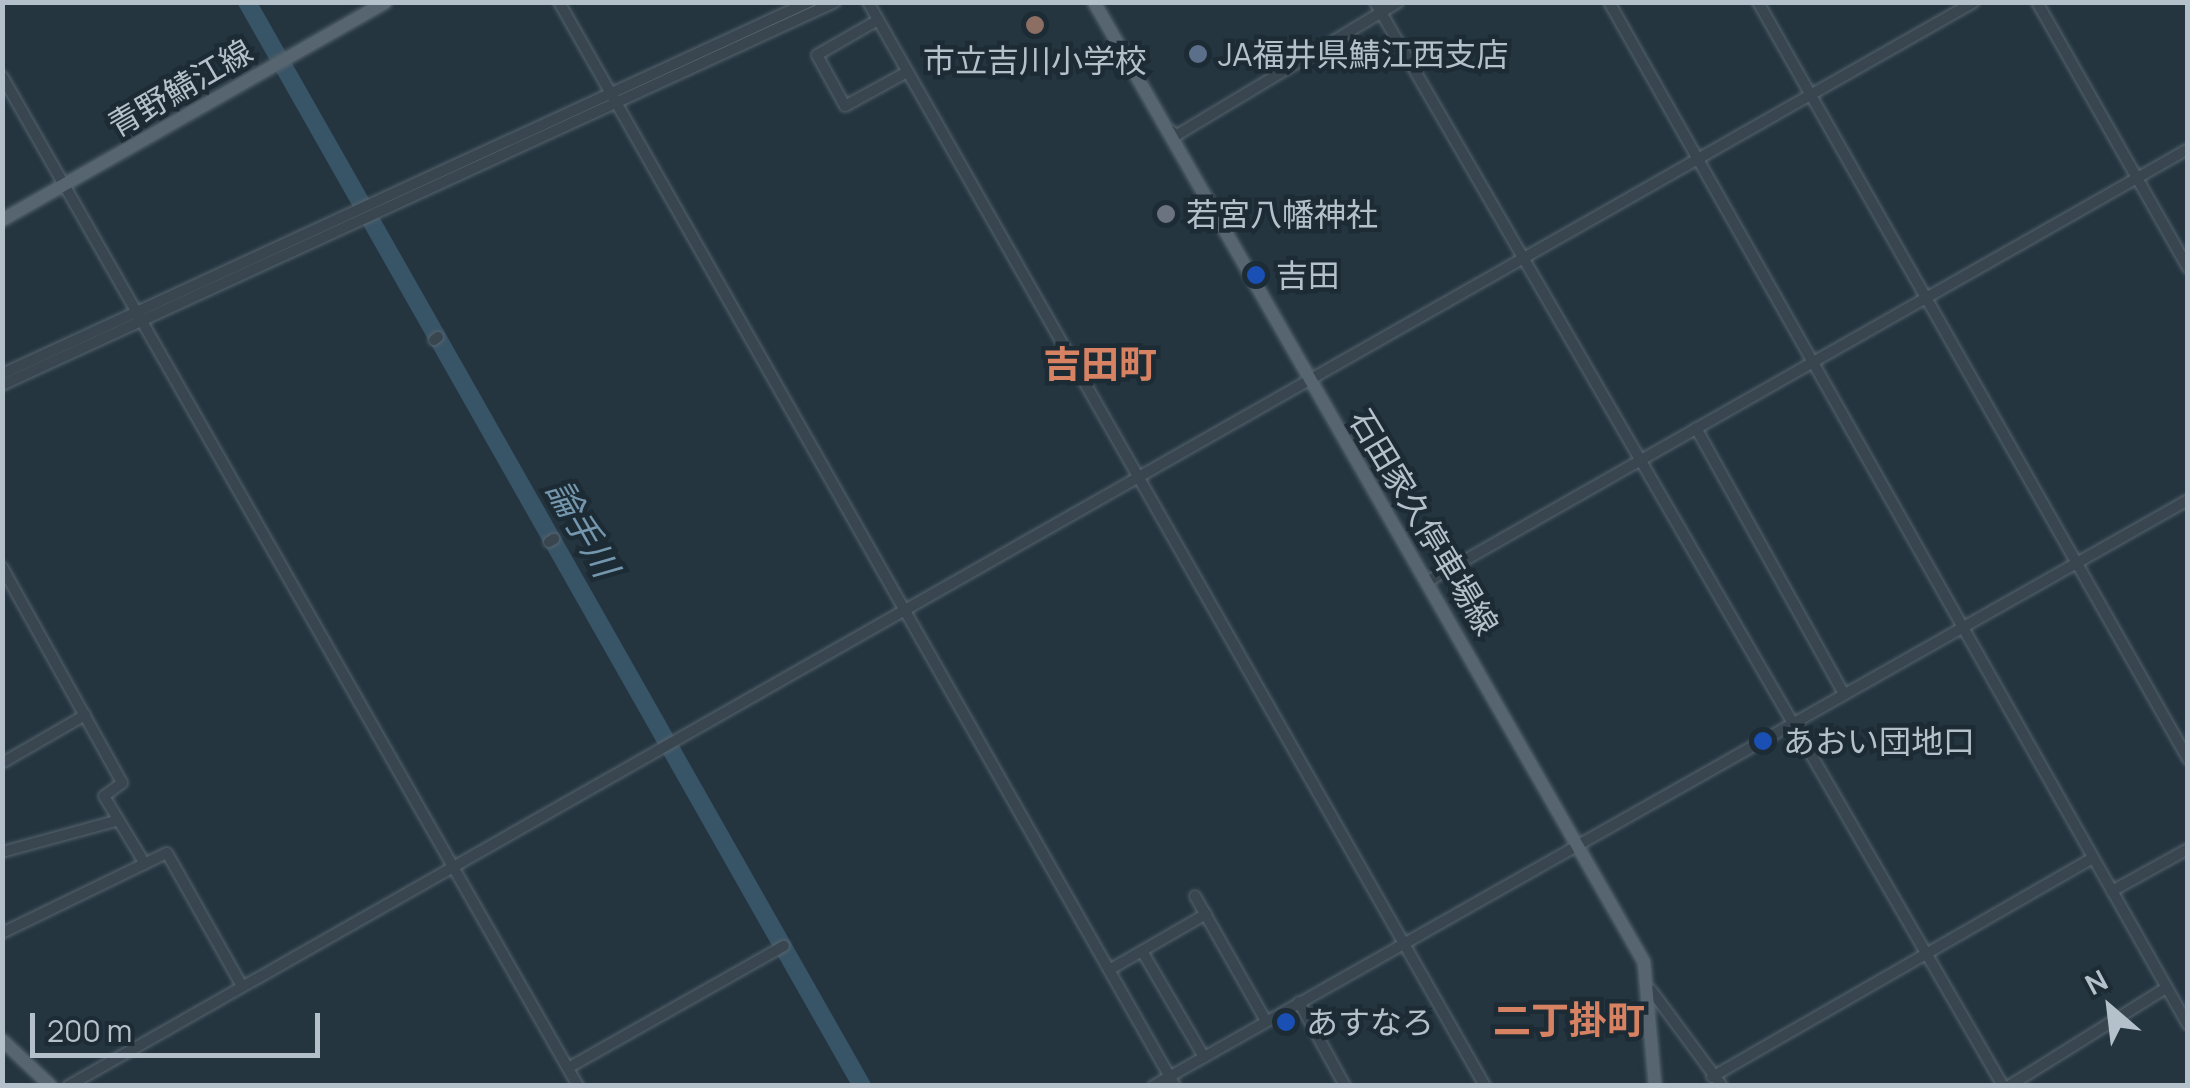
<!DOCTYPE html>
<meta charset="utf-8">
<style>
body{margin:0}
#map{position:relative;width:2190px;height:1088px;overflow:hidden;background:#243540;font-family:Manrope,"Noto Sans JP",sans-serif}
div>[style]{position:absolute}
.river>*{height:18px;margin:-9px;padding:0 9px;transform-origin:9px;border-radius:9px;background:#385467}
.roads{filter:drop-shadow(0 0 2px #56646d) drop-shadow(0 0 2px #56646d)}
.minor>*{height:10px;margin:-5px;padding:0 5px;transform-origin:5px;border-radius:5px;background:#394650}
.major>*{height:12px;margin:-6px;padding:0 6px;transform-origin:6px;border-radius:6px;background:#576570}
.dots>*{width:28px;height:28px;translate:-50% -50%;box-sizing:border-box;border:5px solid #1d2b35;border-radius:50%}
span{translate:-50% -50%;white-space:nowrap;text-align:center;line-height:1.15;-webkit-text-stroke:9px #1d2b35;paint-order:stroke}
.poi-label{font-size:32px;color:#b5c1ca}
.left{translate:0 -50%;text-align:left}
.street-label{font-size:32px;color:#b5c1ca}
.water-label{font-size:35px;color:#7497ae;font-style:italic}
.quarter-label{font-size:38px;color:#d78263;font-weight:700}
.frame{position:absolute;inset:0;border:5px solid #b5c1ca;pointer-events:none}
.north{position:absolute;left:2060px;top:958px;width:100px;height:100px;-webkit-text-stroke:8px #1d2b35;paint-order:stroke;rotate:332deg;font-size:28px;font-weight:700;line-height:40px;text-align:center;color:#b5c1ca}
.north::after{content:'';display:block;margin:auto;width:35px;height:45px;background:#b5c1ca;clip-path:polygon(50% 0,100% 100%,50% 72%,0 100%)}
.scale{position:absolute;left:30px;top:1013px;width:290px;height:45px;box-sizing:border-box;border:5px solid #b5c1ca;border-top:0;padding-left:12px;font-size:30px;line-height:35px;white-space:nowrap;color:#b5c1ca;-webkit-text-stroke:8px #1d2b35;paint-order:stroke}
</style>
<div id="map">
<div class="river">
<i style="left:247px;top:2px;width:1246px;rotate:60.43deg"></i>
</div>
<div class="roads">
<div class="minor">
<i style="left:559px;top:2px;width:1247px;rotate:60.39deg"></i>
<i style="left:868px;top:2px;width:1247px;rotate:60.35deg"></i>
<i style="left:1375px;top:2px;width:1253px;rotate:59.91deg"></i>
<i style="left:1609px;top:2px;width:1175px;rotate:60.49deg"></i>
<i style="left:1758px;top:2px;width:871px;rotate:60.4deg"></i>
<i style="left:2037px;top:2px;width:306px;rotate:60.4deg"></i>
<i style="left:878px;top:20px;width:70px;rotate:150.2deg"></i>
<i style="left:817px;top:55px;width:58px;rotate:61.2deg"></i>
<i style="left:845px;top:106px;width:71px;rotate:-28.7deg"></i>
<i style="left:2px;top:76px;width:1163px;rotate:60.3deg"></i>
<i style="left:1168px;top:129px;width:11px;rotate:34deg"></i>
<i style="left:1177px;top:135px;width:258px;rotate:-31deg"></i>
<i style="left:434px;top:340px;width:5px;rotate:-37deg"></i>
<i style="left:2px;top:374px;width:889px;rotate:-24.75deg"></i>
<i style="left:2px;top:385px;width:917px;rotate:-24.69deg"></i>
<i style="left:1696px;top:428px;width:304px;rotate:60.9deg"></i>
<i style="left:549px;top:542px;width:6px;rotate:-31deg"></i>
<i style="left:2px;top:567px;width:247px;rotate:60.9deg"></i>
<i style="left:122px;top:783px;width:22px;rotate:144deg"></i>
<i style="left:104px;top:796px;width:79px;rotate:58.9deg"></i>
<i style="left:1430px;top:580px;width:872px;rotate:-29.62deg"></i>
<i style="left:2px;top:763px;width:96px;rotate:-30deg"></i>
<i style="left:2px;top:852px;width:121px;rotate:-15.3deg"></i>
<i style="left:2112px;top:891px;width:87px;rotate:-28.9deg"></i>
<i style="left:1195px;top:896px;width:144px;rotate:60.4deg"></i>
<i style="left:2px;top:933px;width:183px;rotate:-25.9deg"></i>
<i style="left:167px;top:853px;width:153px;rotate:60.6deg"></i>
<i style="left:1142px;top:951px;width:123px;rotate:59.7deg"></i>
<i style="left:1109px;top:970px;width:112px;rotate:-30deg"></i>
<i style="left:1651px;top:990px;width:119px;rotate:53.5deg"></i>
<i style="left:1299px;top:1002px;width:96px;rotate:61.3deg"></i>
<i style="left:568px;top:1068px;width:248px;rotate:-29.5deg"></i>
<i style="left:1712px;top:1077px;width:439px;rotate:-29.9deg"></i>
<i style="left:68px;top:1086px;width:2193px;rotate:-29.63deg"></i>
<i style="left:1153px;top:1086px;width:1189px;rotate:-29.52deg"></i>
<i style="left:2009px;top:1086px;width:185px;rotate:-32deg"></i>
</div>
<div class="major">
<i style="left:1094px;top:2px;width:1106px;rotate:60.19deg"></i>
<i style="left:1644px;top:962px;width:124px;rotate:84.9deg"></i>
<i style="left:2px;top:220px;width:441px;rotate:-29.6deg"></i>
<i style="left:2px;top:1040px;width:67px;rotate:43.2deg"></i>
</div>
</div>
<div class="dots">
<i style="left:1035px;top:25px;background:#8d6e63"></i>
<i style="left:1198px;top:54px;background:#5c6f8a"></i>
<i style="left:1166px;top:214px;background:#6b7280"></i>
<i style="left:1256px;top:275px;background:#1a4fb4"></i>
<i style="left:1763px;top:741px;background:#1a4fb4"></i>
<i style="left:1286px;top:1022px;background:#1a4fb4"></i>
</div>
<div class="poi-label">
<span class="left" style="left:1218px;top:54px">JA福井県鯖江西支店</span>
<span style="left:1035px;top:60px">市立吉川小学校</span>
<span class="left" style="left:1186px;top:214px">若宮八幡神社</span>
<span class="left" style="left:1276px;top:275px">吉田</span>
<span class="left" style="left:1783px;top:741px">あおい団地口</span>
<span class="left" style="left:1306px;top:1022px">あすなろ</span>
</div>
<div class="street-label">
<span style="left:180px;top:88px;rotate:-30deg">青野鯖江線</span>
<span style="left:1424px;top:522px;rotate:59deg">石田家久停車場線</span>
</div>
<div class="water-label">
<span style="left:583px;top:528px;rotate:60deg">論手川</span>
</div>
<div class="quarter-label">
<span style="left:1100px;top:364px">吉田町</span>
<span style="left:1569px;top:1020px">二丁掛町</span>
</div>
<div class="frame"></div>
<div class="north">N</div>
<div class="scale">200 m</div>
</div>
